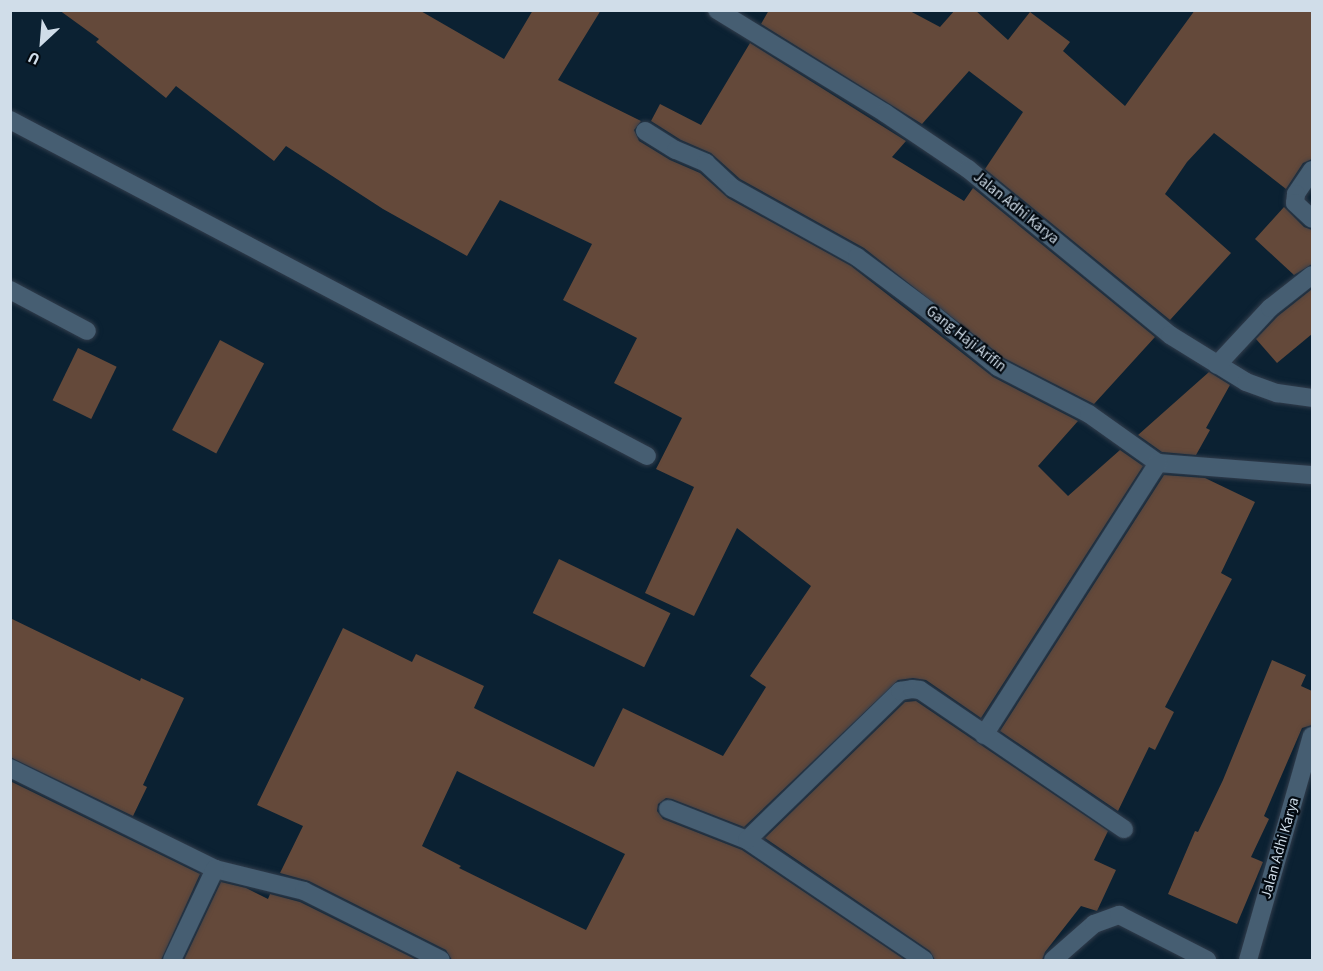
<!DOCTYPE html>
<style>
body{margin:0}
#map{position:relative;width:1323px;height:971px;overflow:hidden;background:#0b2132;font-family:"Source Sans 3",sans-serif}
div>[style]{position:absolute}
.building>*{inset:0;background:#64493a;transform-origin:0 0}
.roads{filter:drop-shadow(0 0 2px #323d4c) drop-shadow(0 0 2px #323d4c)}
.street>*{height:18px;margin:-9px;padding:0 9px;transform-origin:9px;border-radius:9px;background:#465e72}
span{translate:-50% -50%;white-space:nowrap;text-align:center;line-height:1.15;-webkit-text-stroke:4.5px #030a11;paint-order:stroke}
.street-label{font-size:15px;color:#d0dde9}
.frame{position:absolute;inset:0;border:12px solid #d0dde9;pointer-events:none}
.north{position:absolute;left:12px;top:12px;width:60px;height:60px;-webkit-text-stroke:4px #030a11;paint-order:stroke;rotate:206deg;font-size:16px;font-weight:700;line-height:24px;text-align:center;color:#d0dde9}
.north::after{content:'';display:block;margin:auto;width:21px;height:27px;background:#d0dde9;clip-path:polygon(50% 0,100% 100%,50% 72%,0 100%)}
</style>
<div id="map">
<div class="building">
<i style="clip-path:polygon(evenodd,59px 10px,419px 10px,504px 59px,533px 10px,601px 10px,558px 80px,641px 121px,634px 130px,639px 141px,670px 160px,700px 173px,728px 198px,851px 266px,993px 377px,1078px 421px,1038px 466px,1068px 496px,1120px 450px,1143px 466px,981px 718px,926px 680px,913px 678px,898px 680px,744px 827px,672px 799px,666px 798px,658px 804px,657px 811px,663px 819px,742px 850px,905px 960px,452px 960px,446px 950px,309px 881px,280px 873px,303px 826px,257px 805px,343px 628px,412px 662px,416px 654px,484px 686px,474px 708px,594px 767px,623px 708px,723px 756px,766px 687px,750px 676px,811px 586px,737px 528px,694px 616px,645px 593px,694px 487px,656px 469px,682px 418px,614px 383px,637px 338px,563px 300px,592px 244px,500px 200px,467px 256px,383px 209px,286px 146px,274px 161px,176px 86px,166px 98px,96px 42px,99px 39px,59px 10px,457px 771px,625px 854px,586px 930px,459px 868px,461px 866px,422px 846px,457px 771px)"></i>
<i style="clip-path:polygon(769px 10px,908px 10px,940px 27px,955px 10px,975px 10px,1008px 40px,1030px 12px,1070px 42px,1063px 51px,1125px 106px,1195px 10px,1312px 10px,1312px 159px,1303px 163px,1286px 189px,1214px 133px,1187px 162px,1165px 194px,1231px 253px,1170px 320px,985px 169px,1023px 112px,969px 71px,922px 124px,761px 24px)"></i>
<i style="clip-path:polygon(750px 43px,906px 141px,892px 157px,902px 163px,964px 201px,973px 188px,1155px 337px,1094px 404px,1004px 358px,864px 248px,740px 179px,711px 153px,681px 140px,651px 121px,660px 104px,701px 125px)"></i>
<i style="clip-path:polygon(1284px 207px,1304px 227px,1312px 230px,1312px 264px,1294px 275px,1255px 239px)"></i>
<i style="clip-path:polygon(1312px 289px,1312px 334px,1277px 363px,1256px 339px,1278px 316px)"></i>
<i style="left:220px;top:340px;width:50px;height:102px;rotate:28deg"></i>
<i style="left:78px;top:348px;width:43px;height:58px;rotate:26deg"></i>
<i style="clip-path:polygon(1209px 372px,1230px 385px,1206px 428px,1210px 430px,1196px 455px,1162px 452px,1138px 435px)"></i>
<i style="clip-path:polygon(1164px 475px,1205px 478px,1255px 502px,1221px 573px,1232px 579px,1165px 707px,1174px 712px,1155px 750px,1149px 747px,1118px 811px,1000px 731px)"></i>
<i style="left:559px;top:559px;width:124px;height:60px;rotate:26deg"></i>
<i style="clip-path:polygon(10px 618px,140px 681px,141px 678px,184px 698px,143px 785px,147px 787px,133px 816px,10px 757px)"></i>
<i style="clip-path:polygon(1272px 660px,1306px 675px,1301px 686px,1312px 691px,1312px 725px,1302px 728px,1264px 816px,1269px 819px,1251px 857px,1263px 862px,1237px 924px,1168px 894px,1195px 831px,1198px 832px,1223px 780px)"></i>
<i style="clip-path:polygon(916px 701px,1108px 831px,1094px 860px,1116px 870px,1097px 911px,1081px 906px,1045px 952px,1042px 960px,935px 960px,930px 951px,765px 838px,905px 702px)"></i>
<i style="clip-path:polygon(10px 781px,200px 874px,161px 960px,10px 960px)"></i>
<i style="clip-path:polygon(221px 882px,246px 888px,268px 899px,270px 894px,300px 902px,417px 960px,184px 960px)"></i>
</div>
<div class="roads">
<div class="street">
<i style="left:717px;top:10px;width:197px;rotate:31.5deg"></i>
<i style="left:885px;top:113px;width:100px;rotate:34deg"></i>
<i style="left:968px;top:169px;width:261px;rotate:39.4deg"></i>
<i style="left:1170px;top:335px;width:89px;rotate:31.7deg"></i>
<i style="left:1246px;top:382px;width:33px;rotate:20deg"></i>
<i style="left:1277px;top:393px;width:35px;rotate:8deg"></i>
<i style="left:10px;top:120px;width:720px;rotate:27.81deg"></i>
<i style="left:645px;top:131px;width:36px;rotate:32deg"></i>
<i style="left:676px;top:150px;width:33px;rotate:23deg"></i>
<i style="left:706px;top:163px;width:37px;rotate:43deg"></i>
<i style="left:733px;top:188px;width:142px;rotate:29.1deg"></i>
<i style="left:857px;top:257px;width:89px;rotate:36.7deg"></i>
<i style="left:928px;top:310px;width:90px;rotate:39.2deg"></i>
<i style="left:998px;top:367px;width:102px;rotate:27.3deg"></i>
<i style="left:1089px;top:414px;width:85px;rotate:35.4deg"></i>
<i style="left:1158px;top:463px;width:154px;rotate:4.5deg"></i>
<i style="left:1312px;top:170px;width:29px;rotate:124deg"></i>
<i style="left:1296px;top:194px;width:9px;rotate:96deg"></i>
<i style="left:1295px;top:203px;width:23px;rotate:43deg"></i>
<i style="left:10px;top:290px;width:87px;rotate:28deg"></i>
<i style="left:1217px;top:365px;width:78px;rotate:-47.1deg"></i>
<i style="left:1270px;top:308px;width:53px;rotate:-38.2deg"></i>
<i style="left:984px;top:735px;width:323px;rotate:-57.4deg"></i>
<i style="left:10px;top:768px;width:229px;rotate:26.2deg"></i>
<i style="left:215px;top:869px;width:92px;rotate:13.9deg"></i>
<i style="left:304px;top:891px;width:153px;rotate:26.7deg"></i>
<i style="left:668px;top:809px;width:85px;rotate:21.4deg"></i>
<i style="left:747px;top:840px;width:214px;rotate:34.1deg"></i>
<i style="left:747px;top:840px;width:214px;rotate:-44.2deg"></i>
<i style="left:900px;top:691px;width:12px;rotate:-9deg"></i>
<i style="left:912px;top:689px;width:8px;rotate:7deg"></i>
<i style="left:920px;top:690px;width:247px;rotate:34.3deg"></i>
<i style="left:172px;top:960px;width:101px;rotate:-64.7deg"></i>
<i style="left:1053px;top:960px;width:55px;rotate:-41.3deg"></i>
<i style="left:1094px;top:924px;width:27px;rotate:-20deg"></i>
<i style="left:1119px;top:915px;width:99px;rotate:27.1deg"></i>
<i style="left:1248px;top:960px;width:233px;rotate:-74.1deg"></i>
</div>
</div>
<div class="street-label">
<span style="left:1016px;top:208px;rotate:39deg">Jalan Adhi Karya</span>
<span style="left:966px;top:339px;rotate:38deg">Gang Haji Arifin</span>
<span style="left:1280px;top:848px;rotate:-74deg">Jalan Adhi Karya</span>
</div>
<div class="frame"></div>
<div class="north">U</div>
</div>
